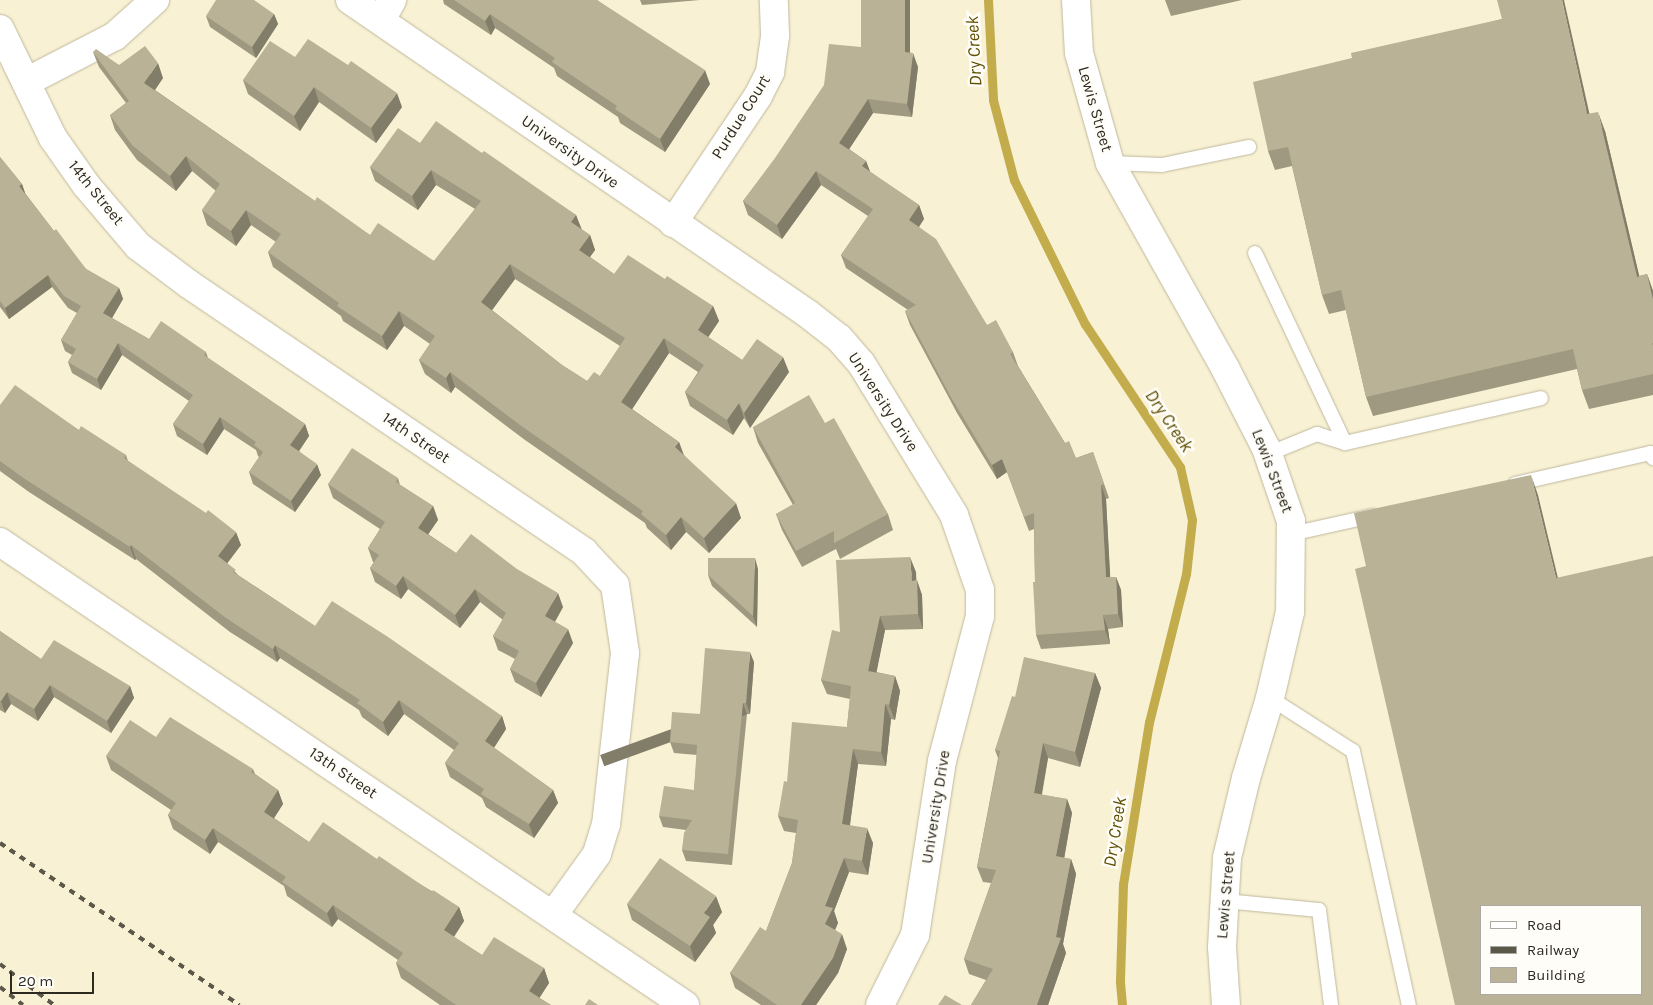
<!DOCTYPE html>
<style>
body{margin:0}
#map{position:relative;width:1653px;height:1005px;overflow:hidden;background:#f8f1d4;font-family:Karla,sans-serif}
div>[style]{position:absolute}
.stream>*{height:9px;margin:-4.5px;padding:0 4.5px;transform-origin:4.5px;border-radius:4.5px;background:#c3ac4c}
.roads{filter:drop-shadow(0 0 1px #bfb89d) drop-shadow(0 0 1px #bfb89d)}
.service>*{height:14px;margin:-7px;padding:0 7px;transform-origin:7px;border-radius:7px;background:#fff}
.minor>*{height:28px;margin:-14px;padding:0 14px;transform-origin:14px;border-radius:14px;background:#fff}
.rail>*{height:4px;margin-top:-2px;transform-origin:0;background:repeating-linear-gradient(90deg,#5b5749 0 6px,transparent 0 12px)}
.wall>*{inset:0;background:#9f9981}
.shaded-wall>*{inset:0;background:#827d69;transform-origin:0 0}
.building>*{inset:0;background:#b9b296}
span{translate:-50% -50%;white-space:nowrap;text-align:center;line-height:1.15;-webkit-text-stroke:5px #fffdf8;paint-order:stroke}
.street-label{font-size:16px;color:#2d2a20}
.water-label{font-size:18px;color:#5f4f00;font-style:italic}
.legend{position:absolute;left:1480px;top:905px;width:162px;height:90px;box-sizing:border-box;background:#fffdf8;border:1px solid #aba9a2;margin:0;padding:6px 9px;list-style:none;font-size:15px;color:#2d2a20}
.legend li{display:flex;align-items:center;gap:10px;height:25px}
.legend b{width:25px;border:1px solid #aba9a2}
.scale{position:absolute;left:10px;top:972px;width:84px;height:22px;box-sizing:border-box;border:2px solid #2d2a20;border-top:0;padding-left:6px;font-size:15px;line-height:18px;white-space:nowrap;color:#2d2a20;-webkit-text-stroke:4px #fffdf8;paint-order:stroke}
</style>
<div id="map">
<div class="stream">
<i style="left:988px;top:0;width:100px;rotate:87.1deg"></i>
<i style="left:993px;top:100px;width:83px;rotate:75.3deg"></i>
<i style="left:1014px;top:180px;width:161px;rotate:63.8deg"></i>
<i style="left:1085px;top:324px;width:172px;rotate:56.4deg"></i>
<i style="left:1180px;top:467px;width:54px;rotate:77.2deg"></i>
<i style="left:1192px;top:520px;width:54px;rotate:96.3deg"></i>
<i style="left:1186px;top:574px;width:153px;rotate:104deg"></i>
<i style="left:1149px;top:722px;width:164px;rotate:99.1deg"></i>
<i style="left:1123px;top:884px;width:98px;rotate:91.8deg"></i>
<i style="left:1120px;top:982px;width:23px;rotate:85deg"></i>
</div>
<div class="roads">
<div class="service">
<i style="left:1110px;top:163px;width:52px;rotate:2.2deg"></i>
<i style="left:1162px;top:165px;width:89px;rotate:-11.7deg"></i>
<i style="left:1255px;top:253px;width:210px;rotate:64.7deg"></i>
<i style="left:1268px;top:454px;width:53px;rotate:-22.2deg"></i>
<i style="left:1317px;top:434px;width:29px;rotate:18deg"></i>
<i style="left:1345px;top:443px;width:201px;rotate:-12.9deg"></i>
<i style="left:1515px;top:484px;width:139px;rotate:-12.9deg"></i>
<i style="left:1650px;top:453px;width:6px;rotate:59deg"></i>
<i style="left:1291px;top:534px;width:83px;rotate:-12.5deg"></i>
<i style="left:1270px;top:698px;width:98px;rotate:32.6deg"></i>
<i style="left:1353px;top:751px;width:260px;rotate:77.6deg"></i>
<i style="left:1225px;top:901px;width:94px;rotate:5.5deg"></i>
<i style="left:1319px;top:910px;width:96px;rotate:82.8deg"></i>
</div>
<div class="minor">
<i style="left:350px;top:0;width:555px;rotate:34.43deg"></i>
<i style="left:808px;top:314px;width:39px;rotate:38deg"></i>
<i style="left:839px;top:338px;width:33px;rotate:49deg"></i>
<i style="left:861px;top:363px;width:178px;rotate:58.5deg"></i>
<i style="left:954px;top:515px;width:79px;rotate:70.9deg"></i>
<i style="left:980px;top:590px;width:26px;rotate:90deg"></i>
<i style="left:980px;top:616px;width:150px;rotate:104.7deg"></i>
<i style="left:942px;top:761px;width:176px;rotate:98.8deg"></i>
<i style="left:915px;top:935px;width:78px;rotate:116.6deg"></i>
<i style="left:1076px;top:0;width:53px;rotate:86.8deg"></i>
<i style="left:1079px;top:53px;width:114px;rotate:74.3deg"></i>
<i style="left:1110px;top:163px;width:235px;rotate:60.7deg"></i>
<i style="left:1225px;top:368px;width:90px;rotate:62.9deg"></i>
<i style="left:1266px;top:448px;width:77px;rotate:71.1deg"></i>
<i style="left:1291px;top:521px;width:91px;rotate:90.6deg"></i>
<i style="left:1290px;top:612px;width:88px;rotate:103.1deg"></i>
<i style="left:1270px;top:698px;width:84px;rotate:106.7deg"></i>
<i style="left:1246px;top:778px;width:82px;rotate:103.4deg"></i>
<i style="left:1227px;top:858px;width:89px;rotate:93.2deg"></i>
<i style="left:1222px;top:947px;width:58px;rotate:86.1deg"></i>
<i style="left:381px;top:20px;width:23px;rotate:-61deg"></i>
<i style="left:0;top:29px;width:121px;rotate:64.1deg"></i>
<i style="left:53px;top:138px;width:57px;rotate:54.9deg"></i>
<i style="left:86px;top:185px;width:80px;rotate:49.6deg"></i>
<i style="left:138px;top:246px;width:65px;rotate:36.9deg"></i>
<i style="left:190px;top:285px;width:476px;rotate:34.1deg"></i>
<i style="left:584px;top:552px;width:45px;rotate:46.8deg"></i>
<i style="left:615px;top:585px;width:69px;rotate:81.6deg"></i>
<i style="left:625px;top:653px;width:172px;rotate:96.3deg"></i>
<i style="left:606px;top:824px;width:31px;rotate:107deg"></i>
<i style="left:597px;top:854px;width:75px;rotate:125.8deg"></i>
<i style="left:26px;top:82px;width:100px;rotate:-27.3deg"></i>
<i style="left:115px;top:36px;width:54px;rotate:-42deg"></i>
<i style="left:673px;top:223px;width:153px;rotate:-56.2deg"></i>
<i style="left:758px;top:96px;width:27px;rotate:-63deg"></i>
<i style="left:770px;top:72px;width:37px;rotate:-82deg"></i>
<i style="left:775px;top:35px;width:35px;rotate:-92deg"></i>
<i style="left:0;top:542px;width:827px;rotate:34.06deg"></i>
</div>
</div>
<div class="rail">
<i style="left:0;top:843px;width:289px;rotate:34.1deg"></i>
<i style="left:0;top:964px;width:68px;rotate:37.2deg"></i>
<i style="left:0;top:987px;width:29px;rotate:38deg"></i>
</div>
<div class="wall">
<i style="clip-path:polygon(443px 0,597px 0,710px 84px,665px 152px,620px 123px,618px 117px,557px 76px,554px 68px,495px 28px,491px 35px,444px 4px)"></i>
<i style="clip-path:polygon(640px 0,700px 0,642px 5px)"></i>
<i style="clip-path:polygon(861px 0,910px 0,910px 53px,918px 67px,912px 117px,873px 113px,849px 149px,866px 161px,870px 172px,919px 205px,924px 219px,919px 227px,987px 325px,1013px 352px,1018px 366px,1065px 443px,1076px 458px,1093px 452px,1109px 498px,1106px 499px,1110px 577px,1116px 577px,1121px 590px,1123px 627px,1108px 629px,1110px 644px,1041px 649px,1036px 635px,1034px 529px,1029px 531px,1007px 472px,997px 479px,957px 413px,910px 325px,905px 311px,908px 310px,846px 268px,841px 255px,868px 216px,821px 185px,782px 239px,748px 215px,743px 201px,861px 47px)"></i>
<i style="clip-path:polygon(1165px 0,1242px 0,1171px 16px)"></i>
<i style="clip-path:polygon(274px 14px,278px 24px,256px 58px,210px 27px,206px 16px)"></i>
<i style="clip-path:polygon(1502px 19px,1605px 131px,1639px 276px,1647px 274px,1653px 291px,1653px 395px,1589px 409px,1582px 390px,1577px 369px,1373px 416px,1366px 397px,1346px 310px,1329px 314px,1322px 295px,1292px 166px,1275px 170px,1268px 151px,1352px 58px)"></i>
<i style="clip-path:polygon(evenodd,93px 52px,119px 65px,163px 78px,155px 90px,315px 201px,370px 235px,434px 261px,475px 209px,436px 185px,418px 210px,375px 181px,370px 167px,420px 143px,482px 153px,576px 215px,581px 229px,590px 235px,595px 250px,590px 257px,614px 274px,665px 279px,713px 306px,719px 321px,708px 337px,742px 360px,789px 372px,750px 428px,744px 418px,733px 435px,690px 406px,685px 392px,698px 372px,669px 353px,632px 409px,679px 442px,684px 455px,741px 518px,709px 553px,686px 532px,671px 550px,647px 528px,645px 523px,525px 440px,455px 387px,451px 393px,425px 374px,419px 360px,430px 344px,404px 326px,387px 350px,343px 321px,341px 316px,273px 267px,268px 252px,276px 242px,251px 225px,236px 246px,207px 225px,202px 210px,216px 191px,192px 171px,176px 191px,137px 160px,115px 130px,110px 115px,126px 103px,99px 67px,93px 52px,515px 279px,620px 346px,600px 376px,587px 381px,562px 365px,492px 310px,515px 279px)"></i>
<i style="clip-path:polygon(295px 57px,402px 107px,376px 143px,319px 102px,300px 131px,248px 94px,243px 80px)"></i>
<i style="clip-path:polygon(0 157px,22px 184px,25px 193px,54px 231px,86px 269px,119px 288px,123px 299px,112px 318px,149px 339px,206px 352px,208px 358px,305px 424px,309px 436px,299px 451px,321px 475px,295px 512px,253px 484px,249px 472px,259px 457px,258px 456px,256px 450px,224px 429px,207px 455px,177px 436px,173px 424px,189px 401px,122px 355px,101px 390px,72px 373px,68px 362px,72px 355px,65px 351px,61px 340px,77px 313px,68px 308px,52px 287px,9px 319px,0 307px)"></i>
<i style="clip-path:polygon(0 405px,79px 430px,126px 455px,128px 461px,241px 545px,227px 563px,238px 575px,315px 626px,502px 716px,506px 729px,494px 748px,553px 790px,558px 803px,534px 838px,486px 807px,482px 798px,450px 777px,445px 763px,454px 750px,404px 714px,388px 736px,362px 717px,359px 710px,280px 658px,277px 662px,230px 632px,136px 559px,135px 560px,29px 492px,0 471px)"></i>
<i style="clip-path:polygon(825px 423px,888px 514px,893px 530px,840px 559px,836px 549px,802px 567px,782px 530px,776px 514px,793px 505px,758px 443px,753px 427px)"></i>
<i style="clip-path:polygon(398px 478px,400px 485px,433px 506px,438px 520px,428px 534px,456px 553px,563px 607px,555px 622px,573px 643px,541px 697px,515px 682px,510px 669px,515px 659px,498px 650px,493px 636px,503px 620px,480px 602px,460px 628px,408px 589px,401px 599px,375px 582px,370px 568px,374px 562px,373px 562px,368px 548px,380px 529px,333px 498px,328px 484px)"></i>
<i style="clip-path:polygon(758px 569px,757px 627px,712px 586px,708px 575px)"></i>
<i style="clip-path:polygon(916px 572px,916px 580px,922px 595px,923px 629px,885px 630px,876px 672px,895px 676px,900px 691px,895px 720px,891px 719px,886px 766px,858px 764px,850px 825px,873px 843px,868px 875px,849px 872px,834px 911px,838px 923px,835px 930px,847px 949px,838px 973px,816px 1005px,761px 1005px,735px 988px,730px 973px,766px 931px,792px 863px,796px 833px,784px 831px,778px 816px,787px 782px,847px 727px,850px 699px,827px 694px,821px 680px,840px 632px)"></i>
<i style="clip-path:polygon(0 631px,41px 659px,130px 686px,134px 698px,111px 733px,54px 697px,38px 721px,11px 704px,5px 713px,0 710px)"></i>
<i style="clip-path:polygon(754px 662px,750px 714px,747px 714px,732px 865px,686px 861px,682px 850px,686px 830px,663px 827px,659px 816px,694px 790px,697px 755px,674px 753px,670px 742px)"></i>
<i style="clip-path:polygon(1095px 673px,1101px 688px,1080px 767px,1048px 758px,1042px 795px,1067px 799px,1072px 813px,1064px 858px,1071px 859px,1076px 874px,1063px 944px,1066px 953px,1048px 1005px,971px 1005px,986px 980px,969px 974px,964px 959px,991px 883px,983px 882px,977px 867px,998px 758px,995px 750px,1015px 697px)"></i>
<i style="clip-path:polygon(106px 756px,253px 769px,255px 774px,278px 790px,283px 804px,274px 818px,309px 842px,377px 859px,459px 907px,464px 921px,454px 937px,482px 955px,544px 968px,549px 983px,539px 998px,551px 1005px,440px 1005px,401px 978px,396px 963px,398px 960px,338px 919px,332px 927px,287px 896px,284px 886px,218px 842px,210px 854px,173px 829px,168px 815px,171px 810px,111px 770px)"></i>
<i style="clip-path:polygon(627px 904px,722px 912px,713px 925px,716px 933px,695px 962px,632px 920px)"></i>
</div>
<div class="shaded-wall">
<i style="clip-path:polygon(905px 0,910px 0,910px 66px,905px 52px)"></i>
<i style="clip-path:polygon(1562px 0,1564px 0,1594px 134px,1587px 114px)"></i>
<i style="clip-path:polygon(274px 14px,278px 24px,256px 58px,252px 47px)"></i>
<i style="clip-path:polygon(490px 14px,495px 28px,491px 35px,485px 21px)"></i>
<i style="clip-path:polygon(913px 53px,918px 67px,912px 117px,907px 104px)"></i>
<i style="clip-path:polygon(158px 63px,163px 78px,150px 97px,144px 83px)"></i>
<i style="clip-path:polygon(705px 70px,710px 84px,665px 152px,660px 139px)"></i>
<i style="clip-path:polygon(314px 87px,319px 102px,300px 131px,294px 116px)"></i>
<i style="clip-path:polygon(397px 93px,402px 107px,376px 143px,371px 128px)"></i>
<i style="clip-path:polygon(868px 99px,873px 113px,844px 157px,839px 143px)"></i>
<i style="clip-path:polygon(1598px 112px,1605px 131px,1644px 296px,1637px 277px)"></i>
<i style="clip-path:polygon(186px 156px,192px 171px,176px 191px,170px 176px)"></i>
<i style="clip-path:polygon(866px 161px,871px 174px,862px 166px)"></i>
<i style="clip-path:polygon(431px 170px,436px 185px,418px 210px,412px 196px)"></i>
<i style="clip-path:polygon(816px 171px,821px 185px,782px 239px,777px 225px)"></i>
<i style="clip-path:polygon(22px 184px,26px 196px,19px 186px)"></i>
<i style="clip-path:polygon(919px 205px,924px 219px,914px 234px,909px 220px)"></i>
<i style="clip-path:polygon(246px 210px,251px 225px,236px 246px,231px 231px)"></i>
<i style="clip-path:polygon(576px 215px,582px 230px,571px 222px)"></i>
<i style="clip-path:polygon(590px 235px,595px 250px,584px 265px,579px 250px)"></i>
<i style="clip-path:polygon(510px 264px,515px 279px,487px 317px,481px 302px)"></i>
<i style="clip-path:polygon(1647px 274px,1653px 291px,1653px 300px)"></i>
<i style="clip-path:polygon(48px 275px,52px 287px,9px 319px,5px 308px)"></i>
<i style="clip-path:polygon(119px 288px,123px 299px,108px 325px,103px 313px)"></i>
<i style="clip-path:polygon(713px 306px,719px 321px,703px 345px,698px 330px)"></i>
<i style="clip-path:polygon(399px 311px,404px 326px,387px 350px,382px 336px)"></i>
<i style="clip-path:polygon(664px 338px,669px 353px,627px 417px,621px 402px)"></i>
<i style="clip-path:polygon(118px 343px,122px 355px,101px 390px,97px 379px)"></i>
<i style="clip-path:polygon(783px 357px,789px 372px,750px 428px,744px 413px)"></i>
<i style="clip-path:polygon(450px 372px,455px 387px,451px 393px,446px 378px)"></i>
<i style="clip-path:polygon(739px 403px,744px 418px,733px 435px,727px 420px)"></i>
<i style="clip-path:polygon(220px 417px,224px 429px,207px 455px,203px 444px)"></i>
<i style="clip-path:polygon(305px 424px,309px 436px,295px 457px,290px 445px)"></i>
<i style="clip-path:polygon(679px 442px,684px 457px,675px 447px)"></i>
<i style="clip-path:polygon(1002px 459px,1007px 472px,997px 479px,992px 465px)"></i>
<i style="clip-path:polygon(317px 464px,321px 475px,295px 512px,291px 501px)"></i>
<i style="clip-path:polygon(1531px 475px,1538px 495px,1563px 599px,1556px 578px)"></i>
<i style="clip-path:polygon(1101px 485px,1106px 499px,1111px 591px,1106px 577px)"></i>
<i style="clip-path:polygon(736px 503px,741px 518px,709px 553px,704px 538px)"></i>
<i style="clip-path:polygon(433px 506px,438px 520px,423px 542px,418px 528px)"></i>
<i style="clip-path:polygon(681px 517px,686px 532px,671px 550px,666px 535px)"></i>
<i style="clip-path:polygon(236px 532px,241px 545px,223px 569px,218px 556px)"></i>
<i style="clip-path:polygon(131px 545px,136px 559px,135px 560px,130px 547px)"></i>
<i style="clip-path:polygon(910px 557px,916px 572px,917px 595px,912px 581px)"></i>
<i style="clip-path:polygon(755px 558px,758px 569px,757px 627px,753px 616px)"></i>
<i style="clip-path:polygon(403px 576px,408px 589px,401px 599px,396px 586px)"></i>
<i style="clip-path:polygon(1116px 577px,1121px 590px,1123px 627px,1118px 614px)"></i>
<i style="clip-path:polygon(917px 580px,922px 595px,923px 629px,918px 614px)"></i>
<i style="clip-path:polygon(475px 589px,480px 602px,460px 628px,455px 615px)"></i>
<i style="clip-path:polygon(558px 593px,563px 607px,550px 630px,545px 616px)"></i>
<i style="clip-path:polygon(1103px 615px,1108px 629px,1110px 644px,1105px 630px)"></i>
<i style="clip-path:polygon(880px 616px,885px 630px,874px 685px,868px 671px)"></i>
<i style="clip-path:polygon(568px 629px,573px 643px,541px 697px,536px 683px)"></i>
<i style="clip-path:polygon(275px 645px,280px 658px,277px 662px,273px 649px)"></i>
<i style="clip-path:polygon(750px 652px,754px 662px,750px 714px,746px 703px)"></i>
<i style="clip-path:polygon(1095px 673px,1101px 688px,1080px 767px,1075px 752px)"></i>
<i style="clip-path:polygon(895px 676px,900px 691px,895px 720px,889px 705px)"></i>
<i style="clip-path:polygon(50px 685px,54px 697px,38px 721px,34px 709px)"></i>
<i style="clip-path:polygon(130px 686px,134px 698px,111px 733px,107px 721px)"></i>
<i style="clip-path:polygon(7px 692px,11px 704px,5px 713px,1px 701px)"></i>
<i style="clip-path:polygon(399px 700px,404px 714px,388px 736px,383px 722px)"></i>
<i style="left:743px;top:703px;width:12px;height:152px;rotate:70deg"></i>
<i style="clip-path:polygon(885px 704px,891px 719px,886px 766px,881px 752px)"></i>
<i style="clip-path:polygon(502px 716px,506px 729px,489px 755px,485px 741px)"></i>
<i style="clip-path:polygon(1043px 743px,1048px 758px,1039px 808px,1034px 793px)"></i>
<i style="clip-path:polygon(853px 749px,858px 764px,848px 839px,842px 824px)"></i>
<i style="clip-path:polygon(278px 790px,283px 804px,269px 826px,264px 812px)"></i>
<i style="clip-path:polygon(553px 790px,558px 803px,534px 838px,529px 824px)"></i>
<i style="clip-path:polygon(1067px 799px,1072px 813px,1062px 871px,1056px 856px)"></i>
<i style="clip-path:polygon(213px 828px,218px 842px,210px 854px,205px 840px)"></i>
<i style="clip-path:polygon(867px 828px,873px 843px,868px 875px,862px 861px)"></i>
<i style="clip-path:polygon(844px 858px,849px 872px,834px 911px,838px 923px,831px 939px,825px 924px,825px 906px)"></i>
<i style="clip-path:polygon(1071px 859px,1076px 874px,1063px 944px,1066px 953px,1048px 1005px,1037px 1005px,1056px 937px)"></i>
<i style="clip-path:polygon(716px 896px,722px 912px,713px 925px,716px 933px,695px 962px,690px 946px,704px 913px)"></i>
<i style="clip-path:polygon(333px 905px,338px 919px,332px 927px,327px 913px)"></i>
<i style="clip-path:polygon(459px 907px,464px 921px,449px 944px,444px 930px)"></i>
<i style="clip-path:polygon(842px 934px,847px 949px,838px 973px,816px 1005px,801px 1005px)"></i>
<i style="clip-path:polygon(544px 968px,549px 983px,535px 1005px,529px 991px)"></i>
</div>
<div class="building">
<i style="clip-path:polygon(216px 0,254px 0,274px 14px,252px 47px,206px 16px)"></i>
<i style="clip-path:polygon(454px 0,597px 0,705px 70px,660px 139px,615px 109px,617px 106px,552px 62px,555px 58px,490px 14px,485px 21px)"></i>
<i style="clip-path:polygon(861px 0,905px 0,905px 52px,913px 53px,907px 104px,868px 99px,839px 143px,866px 161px,862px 166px,919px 205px,909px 220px,936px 239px,987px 325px,996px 320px,1013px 352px,1010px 354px,1065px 443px,1069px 441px,1076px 458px,1093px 452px,1104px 484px,1101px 485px,1106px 577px,1116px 577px,1118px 614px,1103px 615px,1105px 630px,1036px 635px,1033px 582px,1035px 582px,1034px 513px,1024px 517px,1002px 459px,992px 465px,952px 399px,905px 311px,916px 305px,841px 255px,873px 209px,816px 171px,777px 225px,743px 201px,775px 158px,824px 85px,829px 44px,861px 47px)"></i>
<i style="clip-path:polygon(1497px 0,1562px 0,1587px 114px,1598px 112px,1637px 277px,1647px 274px,1653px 300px,1653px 343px,1652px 343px,1653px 346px,1653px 374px,1582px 390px,1573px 349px,1366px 397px,1341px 290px,1322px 295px,1288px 147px,1268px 151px,1253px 82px,1352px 58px,1351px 53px,1502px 19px)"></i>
<i style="clip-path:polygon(308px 39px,348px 65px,351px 61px,397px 93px,371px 128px,314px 87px,294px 116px,243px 80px,270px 41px,295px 57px)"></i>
<i style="clip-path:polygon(evenodd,145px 46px,158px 63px,144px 83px,315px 201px,317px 197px,370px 235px,378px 223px,434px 261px,481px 201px,431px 170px,412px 196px,370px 167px,398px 128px,420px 143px,436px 121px,482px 153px,484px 151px,576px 215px,571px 222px,590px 235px,579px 250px,614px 274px,628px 255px,665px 279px,667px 276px,713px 306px,698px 330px,742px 360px,757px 339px,783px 357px,744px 413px,739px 403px,727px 420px,685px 392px,704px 365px,664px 338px,621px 402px,679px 442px,675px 447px,736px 503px,704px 538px,681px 517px,666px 535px,641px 514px,643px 511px,520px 425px,450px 372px,446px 378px,419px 360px,435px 336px,399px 311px,382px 336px,337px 306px,339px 303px,268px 252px,281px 234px,246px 210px,231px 231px,202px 210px,220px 184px,186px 156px,170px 176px,132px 145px,110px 115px,129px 101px,93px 52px,96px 49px,119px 65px,145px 46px,510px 264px,625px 338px,600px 376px,594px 372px,587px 381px,562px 365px,481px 302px,510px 264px)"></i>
<i style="clip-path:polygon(0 157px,22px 184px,19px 186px,54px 231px,56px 229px,86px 269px,119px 288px,103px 313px,149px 339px,161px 321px,206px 352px,204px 355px,305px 424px,290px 445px,317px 464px,291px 501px,249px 472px,263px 452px,254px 445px,256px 442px,220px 417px,203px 444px,173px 424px,193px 395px,118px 343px,97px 379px,68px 362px,76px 349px,61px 340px,81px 306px,64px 296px,48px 275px,5px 308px,0 301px)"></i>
<i style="clip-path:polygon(15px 385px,79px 430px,81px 426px,126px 455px,124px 458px,206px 513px,208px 510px,236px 532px,218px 556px,236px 570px,233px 572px,315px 626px,332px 601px,388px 637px,502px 716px,485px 741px,553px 790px,529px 824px,481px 794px,484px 789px,445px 763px,459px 743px,399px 700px,383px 722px,357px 703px,360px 700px,275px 645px,273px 649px,226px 618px,131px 545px,130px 547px,25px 479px,0 461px,0 405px)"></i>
<i style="clip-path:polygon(809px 395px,825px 423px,834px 418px,888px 514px,834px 543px,834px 531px,796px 551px,776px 514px,795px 503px,753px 427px)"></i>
<i style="clip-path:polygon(352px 448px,398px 478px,396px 482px,433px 506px,418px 528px,456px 553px,471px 534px,517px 569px,558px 593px,545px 616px,568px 629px,536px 683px,510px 669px,519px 651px,493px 636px,506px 613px,475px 589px,455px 615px,403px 576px,396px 586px,370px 568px,379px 555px,368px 548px,385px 522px,328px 484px)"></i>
<i style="clip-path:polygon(evenodd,1531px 475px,1556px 578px,1653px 556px,1653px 1005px,1455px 1005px,1355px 569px,1366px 566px,1354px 513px,1531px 475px,1482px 906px,1642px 906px,1642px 994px,1482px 994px,1482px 906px)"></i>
<i style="clip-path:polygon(910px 557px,912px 581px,917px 580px,918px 614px,880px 616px,868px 671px,895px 676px,889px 705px,885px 704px,881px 752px,853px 749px,842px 824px,867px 828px,862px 861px,844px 858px,825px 906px,833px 908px,825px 924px,842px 934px,833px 958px,801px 1005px,777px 1005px,730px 973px,760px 927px,766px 931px,792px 863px,798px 820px,778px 816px,784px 781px,787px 782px,792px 722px,847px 727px,851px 686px,821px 680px,832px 630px,840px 632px,836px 560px)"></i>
<i style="clip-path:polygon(708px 558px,755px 558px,753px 616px,708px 575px)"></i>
<i style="clip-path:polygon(0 631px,41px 659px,54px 640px,130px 686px,107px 721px,50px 685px,34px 709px,7px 692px,1px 701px,0 701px)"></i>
<i style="clip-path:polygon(705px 648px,750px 652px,746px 703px,743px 703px,728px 854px,682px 850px,684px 833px,692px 820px,659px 816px,664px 786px,694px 790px,697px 745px,670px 742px,672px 712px,700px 714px)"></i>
<i style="clip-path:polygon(1024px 657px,1095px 673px,1075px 752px,1043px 743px,1034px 793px,1067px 799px,1056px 856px,1071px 859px,1056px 937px,1061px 938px,1037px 1005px,971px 1005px,993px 969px,964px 959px,996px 870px,977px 867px,1000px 751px,995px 750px,1012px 696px,1015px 697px)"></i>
<i style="clip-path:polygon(170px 717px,253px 769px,251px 772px,278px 790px,264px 812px,309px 842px,323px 822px,377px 859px,379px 856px,432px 892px,433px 890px,459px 907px,444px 930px,482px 955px,494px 937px,544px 968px,529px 991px,551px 1005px,456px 1005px,396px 963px,403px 953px,333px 905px,327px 913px,282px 882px,286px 877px,213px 828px,205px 840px,168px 815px,176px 803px,106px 756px,130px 720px,156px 737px)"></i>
<i style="clip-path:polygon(660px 858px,716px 896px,704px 913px,710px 917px,690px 946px,627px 904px)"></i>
<i style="clip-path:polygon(945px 995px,962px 1005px,938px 1005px)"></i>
<i style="clip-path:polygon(589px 999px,598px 1005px,585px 1005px)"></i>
</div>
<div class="street-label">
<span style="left:1095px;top:109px;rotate:74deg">Lewis Street</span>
<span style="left:741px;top:117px;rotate:-58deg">Purdue Court</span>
<span style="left:570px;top:152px;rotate:35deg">University Drive</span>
<span style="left:96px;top:193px;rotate:51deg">14th Street</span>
<span style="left:883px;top:402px;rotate:57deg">University Drive</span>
<span style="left:416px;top:438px;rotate:34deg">14th Street</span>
<span style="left:1272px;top:471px;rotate:69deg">Lewis Street</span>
<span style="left:343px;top:773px;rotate:34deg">13th Street</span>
<span style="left:936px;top:807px;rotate:-81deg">University Drive</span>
<span style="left:1226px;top:895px;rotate:-85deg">Lewis Street</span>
</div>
<div class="water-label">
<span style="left:974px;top:51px;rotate:-93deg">Dry Creek</span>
<span style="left:1169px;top:421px;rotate:56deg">Dry Creek</span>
<span style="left:1115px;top:832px;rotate:-81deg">Dry Creek</span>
</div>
<ul class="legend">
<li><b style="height:6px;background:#fff"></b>Road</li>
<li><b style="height:6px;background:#5b5749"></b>Railway</li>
<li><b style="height:14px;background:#b9b296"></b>Building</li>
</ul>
<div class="scale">20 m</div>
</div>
